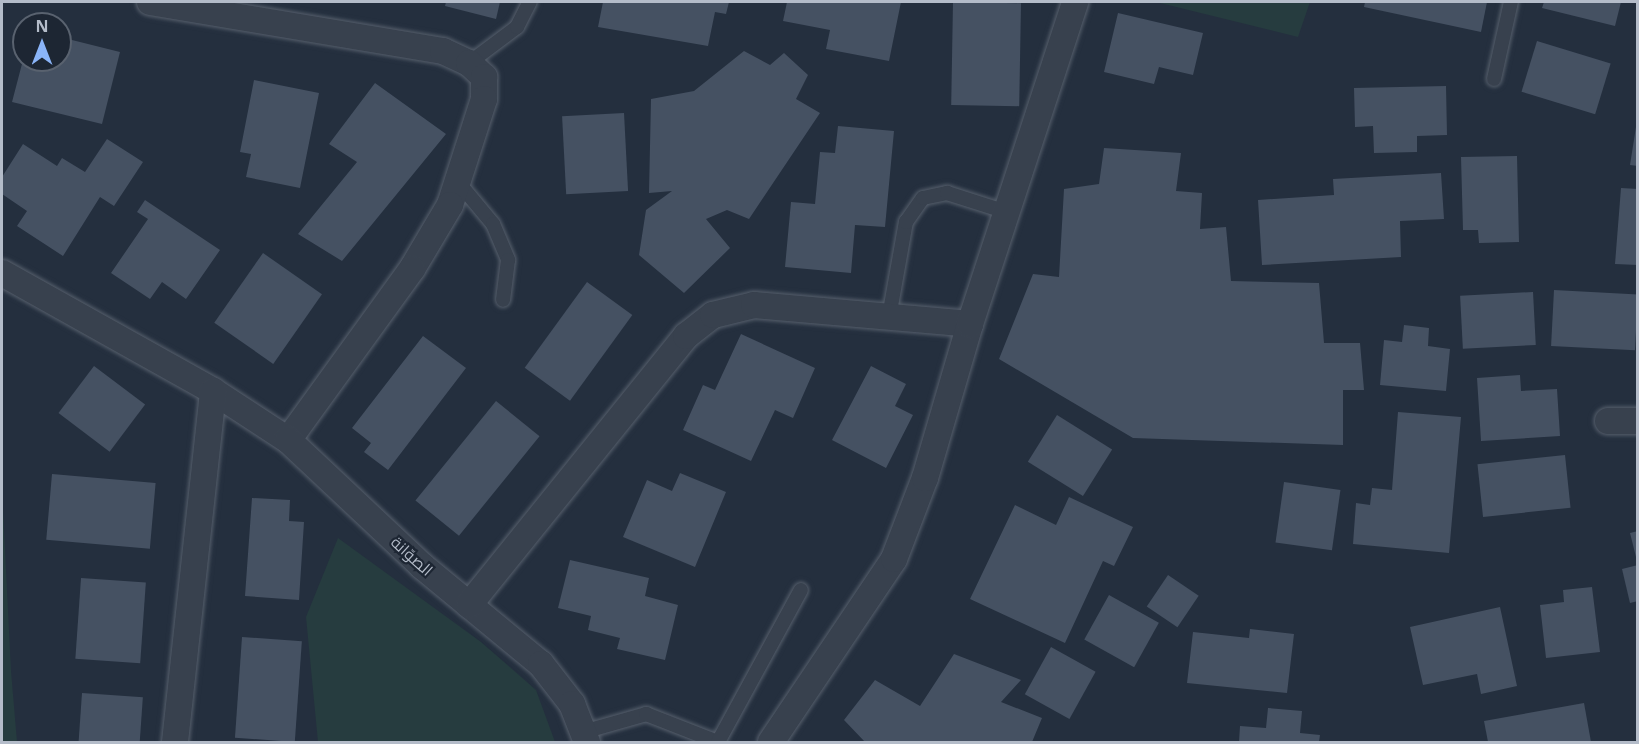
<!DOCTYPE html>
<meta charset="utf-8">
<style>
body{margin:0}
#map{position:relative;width:1639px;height:744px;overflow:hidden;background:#242f3e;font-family:"Open Sans",Cairo,sans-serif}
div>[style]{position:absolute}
.green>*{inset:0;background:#263c3f}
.building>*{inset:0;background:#455162;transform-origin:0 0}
.roads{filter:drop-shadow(0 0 2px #565f6c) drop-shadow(0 0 2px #565f6c)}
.lane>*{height:14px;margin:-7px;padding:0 7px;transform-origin:7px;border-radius:7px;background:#38414e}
.street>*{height:26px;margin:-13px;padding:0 13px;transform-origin:13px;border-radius:13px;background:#38414e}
span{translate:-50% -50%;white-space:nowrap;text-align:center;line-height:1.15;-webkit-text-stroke:4.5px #1d2633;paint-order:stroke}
.street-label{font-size:16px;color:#b4bcc9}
.frame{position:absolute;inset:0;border:3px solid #b4bcc9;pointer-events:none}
.north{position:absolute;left:12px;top:12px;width:60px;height:60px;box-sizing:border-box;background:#1d2633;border:2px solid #59626f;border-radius:50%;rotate:0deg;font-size:16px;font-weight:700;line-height:24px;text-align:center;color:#b4bcc9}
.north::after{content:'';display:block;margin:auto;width:21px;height:27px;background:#8ab4f8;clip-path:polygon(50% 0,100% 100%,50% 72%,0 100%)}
</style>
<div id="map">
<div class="green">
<i style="clip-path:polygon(1156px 2px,1310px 2px,1298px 37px)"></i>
<i style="clip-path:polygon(2px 489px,11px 671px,17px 742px,2px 742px)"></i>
<i style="clip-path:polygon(338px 538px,481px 642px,536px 690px,555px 742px,318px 742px,306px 617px)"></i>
</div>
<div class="building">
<i style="clip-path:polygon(446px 2px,500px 2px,496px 19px,445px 6px)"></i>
<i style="clip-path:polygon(603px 2px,729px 2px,726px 14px,715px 12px,708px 46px,598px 27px)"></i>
<i style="clip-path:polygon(787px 2px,901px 2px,889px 61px,826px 49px,830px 30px,783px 21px)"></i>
<i style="left:953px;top:2px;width:68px;height:103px;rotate:1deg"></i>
<i style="clip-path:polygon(1365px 2px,1487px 2px,1481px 32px,1364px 7px)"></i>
<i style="clip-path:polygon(1544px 2px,1621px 2px,1615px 26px,1542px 8px)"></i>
<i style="clip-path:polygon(1118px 13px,1203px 33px,1193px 75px,1159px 67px,1154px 84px,1104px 72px)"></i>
<i style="clip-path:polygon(60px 37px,120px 52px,102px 124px,12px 102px,23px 60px,60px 60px)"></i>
<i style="left:1537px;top:41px;width:77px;height:53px;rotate:17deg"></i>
<i style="clip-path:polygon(744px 51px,770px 65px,784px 53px,808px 75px,796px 99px,820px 113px,749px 219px,727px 210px,706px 219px,730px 248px,684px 293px,639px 255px,646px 210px,672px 191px,649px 193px,651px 99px,694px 91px)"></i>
<i style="clip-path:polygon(254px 80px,319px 93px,300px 188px,246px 177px,251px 154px,240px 152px)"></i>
<i style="clip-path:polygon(375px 83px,446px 134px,342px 261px,298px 234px,357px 162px,329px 144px)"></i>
<i style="clip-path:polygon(1446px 86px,1447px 135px,1417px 136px,1417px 152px,1374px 153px,1373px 126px,1355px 127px,1354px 88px)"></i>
<i style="left:624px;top:113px;width:78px;height:62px;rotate:87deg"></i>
<i style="clip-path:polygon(838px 126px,894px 131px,885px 227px,855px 225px,851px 273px,785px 267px,791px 202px,815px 204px,820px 152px,835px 153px)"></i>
<i style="clip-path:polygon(1636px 127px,1638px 127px,1638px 166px,1630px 165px)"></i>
<i style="clip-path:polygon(107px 139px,143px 162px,114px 206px,100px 197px,63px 256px,17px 226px,27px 211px,2px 194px,2px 177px,23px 144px,57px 166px,62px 158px,85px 172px)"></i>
<i style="clip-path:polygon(1104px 148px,1181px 153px,1176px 191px,1202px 193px,1200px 229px,1226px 227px,1231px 281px,1319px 283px,1324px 343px,1360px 343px,1364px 390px,1343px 390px,1343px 445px,1133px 438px,999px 359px,1033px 274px,1059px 277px,1064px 189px,1099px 184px)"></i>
<i style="clip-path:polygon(1517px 156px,1519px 242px,1479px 243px,1478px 230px,1463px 230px,1461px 157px)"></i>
<i style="clip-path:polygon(1441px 173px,1444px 219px,1400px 221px,1401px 257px,1262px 265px,1258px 200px,1334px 195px,1333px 179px)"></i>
<i style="clip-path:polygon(1621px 188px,1638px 189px,1638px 265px,1615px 264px)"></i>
<i style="clip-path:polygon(145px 200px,220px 250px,186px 299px,162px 282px,150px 299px,111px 273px,148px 219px,137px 212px)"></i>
<i style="left:263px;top:253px;width:72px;height:85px;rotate:35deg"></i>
<i style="left:587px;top:282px;width:56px;height:106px;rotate:36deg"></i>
<i style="left:1554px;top:290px;width:84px;height:56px;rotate:3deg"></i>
<i style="left:1533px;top:292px;width:53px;height:73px;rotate:87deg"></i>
<i style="clip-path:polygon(1404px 325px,1429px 328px,1428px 346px,1450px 349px,1446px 391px,1380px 385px,1384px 340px,1402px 342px)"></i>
<i style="clip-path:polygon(741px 334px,815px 368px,793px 418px,775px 410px,751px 461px,683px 430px,703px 385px,715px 390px)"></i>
<i style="clip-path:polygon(423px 336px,466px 368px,388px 470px,364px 452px,371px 443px,352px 428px)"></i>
<i style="left:94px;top:366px;width:64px;height:59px;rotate:37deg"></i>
<i style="clip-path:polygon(871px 366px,906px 384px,895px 406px,913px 415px,886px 468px,832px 440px)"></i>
<i style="clip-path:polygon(1520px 375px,1521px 391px,1557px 389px,1560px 436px,1481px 441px,1477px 378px)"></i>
<i style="left:496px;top:401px;width:56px;height:128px;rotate:39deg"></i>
<i style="clip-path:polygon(1398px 412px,1461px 417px,1449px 553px,1353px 544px,1356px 503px,1370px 505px,1372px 488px,1392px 490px)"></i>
<i style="left:1057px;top:415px;width:65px;height:55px;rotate:32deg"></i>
<i style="left:1565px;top:455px;width:53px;height:88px;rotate:84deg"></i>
<i style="clip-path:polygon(680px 473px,726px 492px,695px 567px,623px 537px,647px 480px,672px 491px)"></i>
<i style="left:52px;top:474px;width:104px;height:66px;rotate:5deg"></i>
<i style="left:1284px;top:482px;width:57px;height:61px;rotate:8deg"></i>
<i style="clip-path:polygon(1069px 497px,1133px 527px,1114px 566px,1103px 561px,1065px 643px,970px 599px,1015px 505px,1056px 525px)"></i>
<i style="clip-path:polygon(252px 498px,290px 500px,289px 521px,304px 522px,299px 600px,245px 596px)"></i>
<i style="clip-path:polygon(1638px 531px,1638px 561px,1637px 561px,1630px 533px)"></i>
<i style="clip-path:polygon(570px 560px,649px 578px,645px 596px,678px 605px,665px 660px,617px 649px,620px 638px,588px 630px,591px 616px,558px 608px)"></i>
<i style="clip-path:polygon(1638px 565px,1638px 601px,1630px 603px,1622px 569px)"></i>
<i style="left:1168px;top:575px;width:37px;height:38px;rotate:34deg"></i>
<i style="left:81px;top:578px;width:65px;height:81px;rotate:4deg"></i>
<i style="clip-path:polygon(1592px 587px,1600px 652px,1546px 658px,1540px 605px,1564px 602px,1563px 590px)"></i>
<i style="left:1109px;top:595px;width:57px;height:51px;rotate:29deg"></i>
<i style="clip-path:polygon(1500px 607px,1517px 686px,1481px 694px,1477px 674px,1423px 685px,1410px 627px)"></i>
<i style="clip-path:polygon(1250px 629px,1294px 634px,1287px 693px,1187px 683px,1193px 632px,1249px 638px)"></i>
<i style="left:242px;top:637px;width:60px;height:101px;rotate:4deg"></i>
<i style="left:1051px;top:647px;width:51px;height:54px;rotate:29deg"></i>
<i style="clip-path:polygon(954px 654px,1021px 680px,1001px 702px,1042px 718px,1032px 742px,865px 742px,844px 720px,875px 680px,920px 706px)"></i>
<i style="left:82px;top:693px;width:61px;height:49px;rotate:4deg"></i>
<i style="clip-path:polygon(1584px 703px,1591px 742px,1488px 742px,1484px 721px)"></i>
<i style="clip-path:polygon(1268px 708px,1302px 711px,1300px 733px,1320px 735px,1319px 742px,1239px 742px,1240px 726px,1266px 728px)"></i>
</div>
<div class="roads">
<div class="lane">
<i style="left:469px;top:63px;width:60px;rotate:-36.9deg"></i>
<i style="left:517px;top:27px;width:28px;rotate:-63deg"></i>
<i style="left:1494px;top:79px;width:79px;rotate:-77.6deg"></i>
<i style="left:458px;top:182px;width:55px;rotate:50.2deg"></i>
<i style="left:493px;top:224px;width:39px;rotate:67deg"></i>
<i style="left:508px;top:260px;width:40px;rotate:97.1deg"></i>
<i style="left:889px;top:317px;width:97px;rotate:-79.9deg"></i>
<i style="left:906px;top:222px;width:29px;rotate:-55deg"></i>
<i style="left:923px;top:198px;width:25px;rotate:-12deg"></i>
<i style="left:947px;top:193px;width:63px;rotate:17.6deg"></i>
<i style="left:583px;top:732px;width:66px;rotate:-15.9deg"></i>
<i style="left:646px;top:714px;width:77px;rotate:21.3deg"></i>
<i style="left:718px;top:742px;width:173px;rotate:-61.4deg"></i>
</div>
<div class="street">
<i style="left:150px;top:2px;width:297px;rotate:9.5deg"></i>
<i style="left:443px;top:51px;width:29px;rotate:25deg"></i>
<i style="left:469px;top:63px;width:21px;rotate:43deg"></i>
<i style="left:484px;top:77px;width:22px;rotate:90deg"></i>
<i style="left:484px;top:99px;width:111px;rotate:107.8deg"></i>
<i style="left:450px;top:205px;width:74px;rotate:120.7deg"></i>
<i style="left:412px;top:269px;width:211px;rotate:125.9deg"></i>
<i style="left:2px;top:273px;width:242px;rotate:29.2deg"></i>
<i style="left:213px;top:391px;width:90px;rotate:33.2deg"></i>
<i style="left:288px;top:440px;width:184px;rotate:43.2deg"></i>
<i style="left:422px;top:566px;width:154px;rotate:39.5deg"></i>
<i style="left:541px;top:664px;width:51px;rotate:52.2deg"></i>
<i style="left:572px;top:704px;width:41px;rotate:68.5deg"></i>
<i style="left:1608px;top:421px;width:30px"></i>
<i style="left:469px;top:605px;width:346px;rotate:-51.1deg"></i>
<i style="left:686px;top:336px;width:34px;rotate:-38deg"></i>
<i style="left:713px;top:315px;width:42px;rotate:-13.7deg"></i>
<i style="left:754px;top:305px;width:217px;rotate:5deg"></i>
<i style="left:175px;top:742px;width:353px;rotate:-83.8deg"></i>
<i style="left:771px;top:742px;width:220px;rotate:-56.1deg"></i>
<i style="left:894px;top:559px;width:87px;rotate:-69.1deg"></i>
<i style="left:925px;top:478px;width:160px;rotate:-73.7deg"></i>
<i style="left:970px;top:324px;width:339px;rotate:-71.9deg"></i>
</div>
</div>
<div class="street-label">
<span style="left:412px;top:556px;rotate:42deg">الصوّانة</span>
</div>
<div class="frame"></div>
<div class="north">N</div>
</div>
